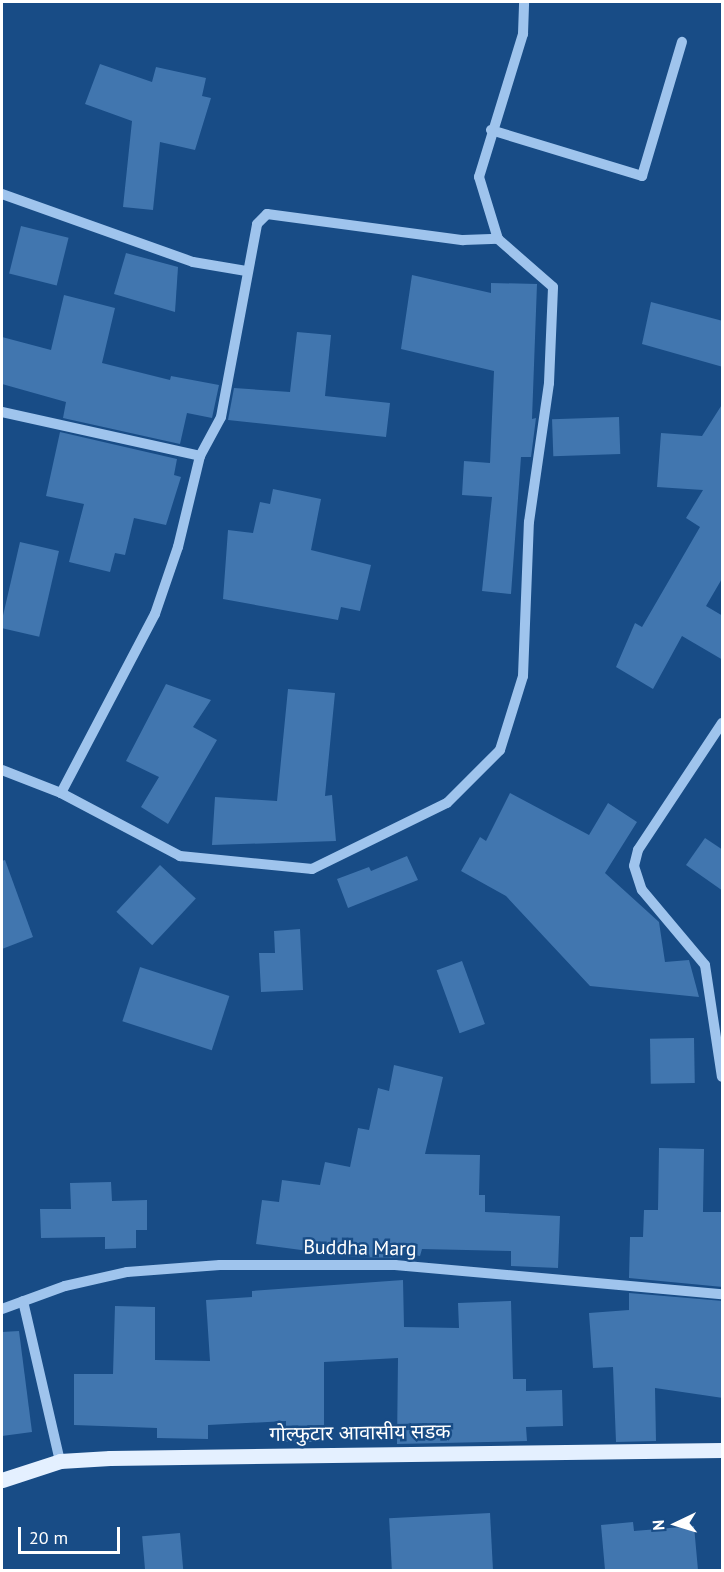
<!DOCTYPE html>
<meta charset="utf-8">
<style>
body{margin:0}
#map{position:relative;width:724px;height:1572px;overflow:hidden;background:#184c86;font-family:"PT Sans","Noto Sans Devanagari",sans-serif}
div>[style]{position:absolute}
.building>*{inset:0;background:#4176af;transform-origin:0 0}
.minor>*{height:10px;margin:-5px;padding:0 5px;transform-origin:5px;border-radius:5px;background:#9fc4ed}
.major>*{height:15px;margin:-7.5px;padding:0 7.5px;transform-origin:7.5px;border-radius:7.5px;background:#e4f0ff}
span{translate:-50% -50%;white-space:nowrap;text-align:center;line-height:1.15;-webkit-text-stroke:5px #184c86;paint-order:stroke}
.street-label{font-size:20px;color:#fff}
.frame{position:absolute;inset:0;border:3px solid #fff;pointer-events:none}
.north{position:absolute;left:646px;top:1494px;width:60px;height:60px;-webkit-text-stroke:4px #184c86;paint-order:stroke;rotate:266deg;font-size:16px;font-weight:700;line-height:24px;text-align:center;color:#fff}
.north::after{content:'';display:block;margin:auto;width:21px;height:27px;background:#fff;clip-path:polygon(50% 0,100% 100%,50% 72%,0 100%)}
.scale{position:absolute;left:18px;top:1527px;width:102px;height:27px;box-sizing:border-box;border:3px solid #fff;border-top:0;padding-left:8px;font-size:18px;line-height:21px;white-space:nowrap;color:#fff;-webkit-text-stroke:4px #184c86;paint-order:stroke}
</style>
<div id="map">
<div class="building">
<i style="clip-path:polygon(100px 64px,152px 82px,156px 67px,206px 78px,202px 96px,211px 98px,195px 150px,160px 142px,153px 210px,123px 207px,132px 121px,85px 104px)"></i>
<i style="left:21px;top:226px;width:49px;height:49px;rotate:14deg"></i>
<i style="clip-path:polygon(126px 253px,178px 267px,175px 312px,114px 294px)"></i>
<i style="clip-path:polygon(412px 275px,491px 293px,491px 283px,537px 284px,532px 419px,536px 418px,531px 457px,521px 457px,511px 594px,482px 591px,492px 497px,462px 495px,464px 461px,490px 463px,494px 371px,401px 349px)"></i>
<i style="clip-path:polygon(64px 295px,115px 308px,102px 363px,170px 380px,171px 376px,219px 385px,212px 418px,187px 413px,180px 444px,63px 418px,66px 402px,2px 384px,2px 337px,51px 350px)"></i>
<i style="clip-path:polygon(651px 302px,723px 321px,723px 367px,642px 344px)"></i>
<i style="clip-path:polygon(297px 332px,331px 335px,325px 396px,390px 403px,386px 437px,228px 420px,234px 388px,290px 392px)"></i>
<i style="clip-path:polygon(723px 403px,723px 577px,706px 606px,723px 616px,723px 660px,682px 636px,653px 689px,616px 667px,635px 623px,642px 627px,700px 527px,686px 518px,703px 490px,657px 487px,661px 433px,702px 436px)"></i>
<i style="left:619px;top:417px;width:37px;height:67px;rotate:88deg"></i>
<i style="clip-path:polygon(60px 432px,177px 459px,174px 475px,181px 477px,166px 525px,134px 518px,125px 555px,115px 553px,110px 572px,69px 562px,84px 504px,46px 496px)"></i>
<i style="clip-path:polygon(273px 489px,321px 499px,311px 550px,371px 565px,360px 611px,341px 607px,338px 620px,223px 599px,228px 530px,253px 533px,260px 502px,270px 504px)"></i>
<i style="left:20px;top:542px;width:40px;height:88px;rotate:13deg"></i>
<i style="clip-path:polygon(166px 684px,211px 700px,193px 727px,217px 740px,168px 824px,141px 807px,159px 777px,126px 761px)"></i>
<i style="clip-path:polygon(288px 689px,335px 693px,325px 796px,332px 795px,336px 841px,212px 845px,215px 797px,277px 801px)"></i>
<i style="clip-path:polygon(510px 793px,589px 835px,608px 803px,637px 822px,605px 873px,659px 922px,665px 962px,689px 960px,699px 997px,590px 986px,506px 896px,461px 871px,480px 837px,486px 841px)"></i>
<i style="clip-path:polygon(705px 838px,723px 850px,723px 891px,686px 865px)"></i>
<i style="clip-path:polygon(407px 856px,418px 880px,348px 908px,337px 879px,369px 867px,371px 871px)"></i>
<i style="clip-path:polygon(5px 860px,33px 937px,2px 949px,2px 861px)"></i>
<i style="left:160px;top:865px;width:49px;height:64px;rotate:43deg"></i>
<i style="clip-path:polygon(300px 929px,303px 990px,261px 992px,259px 953px,275px 953px,274px 931px)"></i>
<i style="left:462px;top:961px;width:67px;height:27px;rotate:70deg"></i>
<i style="left:140px;top:967px;width:94px;height:57px;rotate:18deg"></i>
<i style="left:694px;top:1038px;width:45px;height:44px;rotate:89deg"></i>
<i style="clip-path:polygon(394px 1065px,443px 1077px,425px 1154px,480px 1155px,479px 1195px,485px 1195px,485px 1212px,560px 1216px,558px 1268px,511px 1266px,511px 1251px,422px 1249px,420px 1256px,402px 1253px,402px 1258px,354px 1257px,256px 1244px,262px 1200px,279px 1202px,282px 1180px,320px 1185px,325px 1162px,350px 1167px,358px 1128px,369px 1130px,378px 1088px,389px 1091px)"></i>
<i style="clip-path:polygon(659px 1148px,704px 1149px,703px 1212px,723px 1212px,723px 1287px,629px 1278px,630px 1237px,643px 1237px,644px 1210px,658px 1210px)"></i>
<i style="clip-path:polygon(111px 1182px,112px 1201px,147px 1200px,147px 1230px,136px 1230px,136px 1248px,105px 1249px,105px 1237px,41px 1238px,40px 1209px,71px 1209px,70px 1183px)"></i>
<i style="clip-path:polygon(403px 1280px,404px 1327px,459px 1328px,458px 1303px,511px 1301px,513px 1379px,526px 1379px,526px 1391px,562px 1390px,563px 1426px,526px 1427px,527px 1441px,397px 1444px,398px 1358px,324px 1362px,324px 1442px,286px 1442px,286px 1421px,208px 1425px,208px 1439px,157px 1438px,157px 1428px,74px 1425px,74px 1374px,113px 1374px,115px 1306px,155px 1307px,155px 1360px,210px 1361px,206px 1300px,252px 1297px,252px 1291px)"></i>
<i style="clip-path:polygon(629px 1293px,723px 1301px,723px 1398px,655px 1388px,656px 1441px,616px 1442px,613px 1367px,593px 1368px,589px 1313px,629px 1310px)"></i>
<i style="clip-path:polygon(19px 1331px,32px 1432px,2px 1436px,2px 1332px)"></i>
<i style="left:490px;top:1513px;width:57px;height:101px;rotate:87deg"></i>
<i style="clip-path:polygon(633px 1522px,634px 1531px,694px 1526px,698px 1570px,605px 1570px,601px 1525px)"></i>
<i style="left:180px;top:1533px;width:37px;height:38px;rotate:85deg"></i>
</div>
<div class="minor">
<i style="left:491px;top:130px;width:158px;rotate:16.9deg"></i>
<i style="left:642px;top:176px;width:140px;rotate:-73.4deg"></i>
<i style="left:2px;top:194px;width:203px;rotate:19.6deg"></i>
<i style="left:193px;top:262px;width:54px;rotate:9.6deg"></i>
<i style="left:2px;top:412px;width:203px;rotate:12.5deg"></i>
<i style="left:722px;top:723px;width:152px;rotate:123.5deg"></i>
<i style="left:638px;top:850px;width:16px;rotate:104deg"></i>
<i style="left:634px;top:866px;width:25px;rotate:72deg"></i>
<i style="left:642px;top:890px;width:98px;rotate:50deg"></i>
<i style="left:705px;top:965px;width:113px;rotate:81.4deg"></i>
<i style="left:2px;top:770px;width:63px;rotate:21.3deg"></i>
<i style="left:61px;top:793px;width:135px;rotate:27.9deg"></i>
<i style="left:180px;top:856px;width:133px;rotate:5.6deg"></i>
<i style="left:312px;top:869px;width:150px;rotate:-26.1deg"></i>
<i style="left:447px;top:803px;width:75px;rotate:-45deg"></i>
<i style="left:500px;top:750px;width:77px;rotate:-72.7deg"></i>
<i style="left:523px;top:676px;width:154px;rotate:-87.8deg"></i>
<i style="left:529px;top:522px;width:140px;rotate:-81.8deg"></i>
<i style="left:549px;top:383px;width:96px;rotate:-87.6deg"></i>
<i style="left:553px;top:287px;width:73px;rotate:-138.9deg"></i>
<i style="left:498px;top:239px;width:65px;rotate:-107deg"></i>
<i style="left:479px;top:177px;width:150px;rotate:-72.9deg"></i>
<i style="left:523px;top:34px;width:32px;rotate:-88deg"></i>
<i style="left:61px;top:793px;width:202px;rotate:-62.3deg"></i>
<i style="left:155px;top:614px;width:71px;rotate:-71.1deg"></i>
<i style="left:178px;top:547px;width:94px;rotate:-76.4deg"></i>
<i style="left:200px;top:456px;width:44px;rotate:-61.7deg"></i>
<i style="left:221px;top:417px;width:196px;rotate:-79.4deg"></i>
<i style="left:257px;top:224px;width:14px;rotate:-45deg"></i>
<i style="left:267px;top:214px;width:198px;rotate:7.6deg"></i>
<i style="left:463px;top:240px;width:35px;rotate:-2deg"></i>
<i style="left:23px;top:1301px;width:164px;rotate:77deg"></i>
<i style="left:2px;top:1309px;width:67px;rotate:-20.1deg"></i>
<i style="left:65px;top:1286px;width:64px;rotate:-12.7deg"></i>
<i style="left:127px;top:1272px;width:93px;rotate:-4.3deg"></i>
<i style="left:220px;top:1265px;width:175px"></i>
<i style="left:395px;top:1265px;width:328px;rotate:5.1deg"></i>
</div>
<div class="major">
<i style="left:2px;top:1480px;width:61px;rotate:-18.1deg"></i>
<i style="left:60px;top:1461px;width:50px;rotate:-3.4deg"></i>
<i style="left:110px;top:1458px;width:612px;rotate:-0.75deg"></i>
</div>
<div class="street-label">
<span style="left:360px;top:1248px;rotate:1deg">Buddha Marg</span>
<span style="left:360px;top:1433px;rotate:-1deg">गोल्फुटार आवासीय सडक</span>
</div>
<div class="frame"></div>
<div class="north">N</div>
<div class="scale">20 m</div>
</div>
